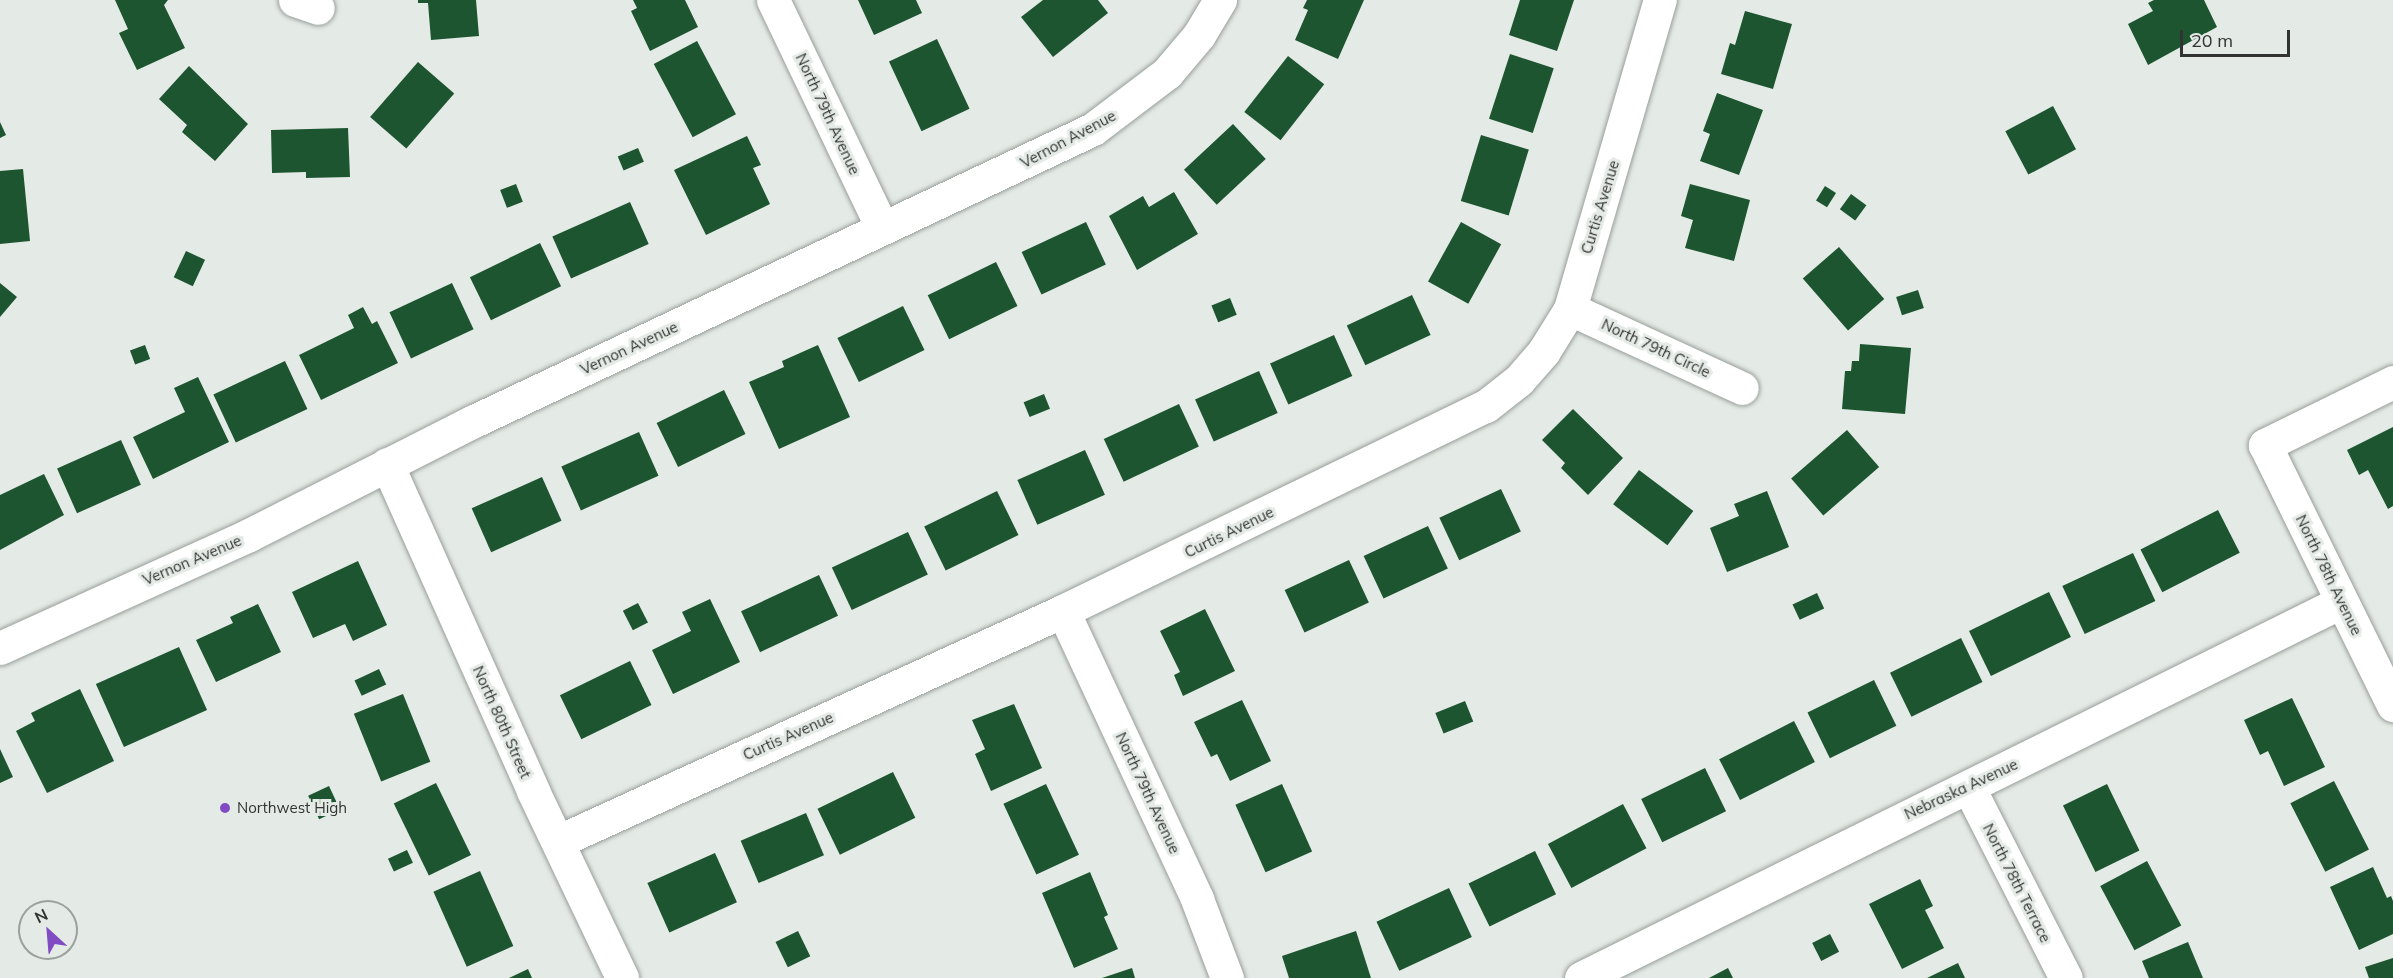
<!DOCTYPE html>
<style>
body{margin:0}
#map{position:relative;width:2393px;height:978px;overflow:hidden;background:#e4eae5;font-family:Mulish,sans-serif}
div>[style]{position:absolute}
.building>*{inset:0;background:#1d5530;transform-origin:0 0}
.roads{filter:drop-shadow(0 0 2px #989e9a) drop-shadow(0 0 2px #989e9a)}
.minor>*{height:33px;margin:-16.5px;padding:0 16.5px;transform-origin:16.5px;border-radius:16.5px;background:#fff}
.dots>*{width:16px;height:16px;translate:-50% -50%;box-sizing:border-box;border:3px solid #e4eae5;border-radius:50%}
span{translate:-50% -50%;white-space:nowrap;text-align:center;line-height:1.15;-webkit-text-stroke:6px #e4eae5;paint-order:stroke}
.street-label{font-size:15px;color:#313432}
.poi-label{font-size:15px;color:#313432}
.left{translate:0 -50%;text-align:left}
.north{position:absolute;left:18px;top:900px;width:60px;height:60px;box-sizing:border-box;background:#e4eae5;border:2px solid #9ca19d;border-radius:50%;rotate:334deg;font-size:16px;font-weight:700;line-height:24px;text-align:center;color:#313432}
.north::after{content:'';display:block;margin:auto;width:21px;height:27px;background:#814cc3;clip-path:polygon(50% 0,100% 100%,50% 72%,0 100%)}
.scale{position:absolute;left:2180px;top:30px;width:110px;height:27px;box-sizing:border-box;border:3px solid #313432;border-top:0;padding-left:8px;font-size:18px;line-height:21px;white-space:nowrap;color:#313432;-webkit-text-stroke:4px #e4eae5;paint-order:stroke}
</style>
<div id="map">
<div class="building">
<i style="clip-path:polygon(115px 0,168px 0,164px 5px,185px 48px,137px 70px,119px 33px,128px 29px)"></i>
<i style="clip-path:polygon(418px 0,476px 0,479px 36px,431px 40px,428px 3px,418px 3px)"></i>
<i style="clip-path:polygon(633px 0,685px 0,698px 27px,650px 51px,631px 11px,637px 8px)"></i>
<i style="clip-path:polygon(858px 0,916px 0,922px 13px,874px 35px)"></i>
<i style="clip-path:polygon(1043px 0,1098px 0,1108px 13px,1053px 57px,1021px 17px)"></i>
<i style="clip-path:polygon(1307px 0,1364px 0,1338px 59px,1295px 40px,1308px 10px,1303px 8px)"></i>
<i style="clip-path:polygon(1520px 0,1574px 0,1557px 51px,1509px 35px)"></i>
<i style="clip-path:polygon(2154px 0,2204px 0,2217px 27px,2148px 65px,2128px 24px,2153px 11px,2148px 3px)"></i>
<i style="clip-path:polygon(1745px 11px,1792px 24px,1773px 89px,1721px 74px,1730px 43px,1735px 45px)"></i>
<i style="left:937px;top:39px;width:77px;height:53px;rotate:65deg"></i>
<i style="left:697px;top:41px;width:83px;height:49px;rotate:62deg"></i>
<i style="left:1510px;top:54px;width:46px;height:68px;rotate:18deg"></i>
<i style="left:1288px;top:56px;width:46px;height:71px;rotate:38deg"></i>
<i style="left:418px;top:62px;width:48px;height:73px;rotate:41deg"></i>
<i style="clip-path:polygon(189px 66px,248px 124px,215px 161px,182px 132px,187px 125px,159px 99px)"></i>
<i style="clip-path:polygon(1717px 93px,1763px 110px,1739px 175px,1700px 161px,1710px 134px,1703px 131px)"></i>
<i style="left:2053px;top:106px;width:49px;height:54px;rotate:62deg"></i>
<i style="clip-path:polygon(0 122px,6px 135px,0 138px)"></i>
<i style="left:1233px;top:124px;width:48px;height:67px;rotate:47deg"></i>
<i style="clip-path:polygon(348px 128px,350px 177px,306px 178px,306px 172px,272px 173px,271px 130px)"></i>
<i style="left:1481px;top:135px;width:50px;height:69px;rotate:17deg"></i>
<i style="clip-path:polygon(747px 136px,761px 165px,753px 168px,770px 204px,706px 235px,674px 170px)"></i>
<i style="left:638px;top:148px;width:15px;height:22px;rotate:67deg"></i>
<i style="clip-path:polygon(23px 169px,30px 241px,0 244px,0 171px)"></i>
<i style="left:516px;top:184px;width:19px;height:17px;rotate:69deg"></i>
<i style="clip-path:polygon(1690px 184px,1750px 200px,1734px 261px,1685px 248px,1693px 220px,1681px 216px)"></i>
<i style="left:1825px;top:186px;width:13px;height:17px;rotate:32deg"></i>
<i style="clip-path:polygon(1174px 192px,1198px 234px,1137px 270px,1109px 216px,1143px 196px,1149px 207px)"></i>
<i style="left:1851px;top:194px;width:19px;height:19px;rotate:36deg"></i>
<i style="left:630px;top:202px;width:46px;height:85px;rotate:66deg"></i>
<i style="left:1086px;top:222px;width:47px;height:71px;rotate:65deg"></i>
<i style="left:1461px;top:222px;width:46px;height:68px;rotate:29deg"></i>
<i style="left:540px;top:243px;width:48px;height:78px;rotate:64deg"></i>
<i style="left:1839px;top:247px;width:69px;height:48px;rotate:49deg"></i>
<i style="left:186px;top:251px;width:21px;height:29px;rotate:25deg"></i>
<i style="left:996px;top:262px;width:49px;height:76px;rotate:64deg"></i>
<i style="clip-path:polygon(0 283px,17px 297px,0 317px)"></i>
<i style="left:452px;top:283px;width:51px;height:69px;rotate:65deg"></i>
<i style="left:1918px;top:290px;width:19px;height:23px;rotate:72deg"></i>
<i style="left:1412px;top:295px;width:44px;height:72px;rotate:65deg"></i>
<i style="left:1230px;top:298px;width:18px;height:20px;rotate:68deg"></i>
<i style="left:903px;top:306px;width:49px;height:73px;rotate:64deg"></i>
<i style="clip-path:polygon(363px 307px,372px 324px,377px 321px,398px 363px,321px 400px,299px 355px,354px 328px,348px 315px)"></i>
<i style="left:1334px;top:335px;width:45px;height:70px;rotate:66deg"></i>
<i style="clip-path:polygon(1860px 344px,1911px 348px,1905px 414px,1842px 409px,1845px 371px,1851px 371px,1852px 361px,1859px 361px)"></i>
<i style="left:145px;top:345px;width:15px;height:16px;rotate:70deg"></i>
<i style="clip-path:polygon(818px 345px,850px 417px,779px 449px,749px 382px,784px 367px,782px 361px)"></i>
<i style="left:285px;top:361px;width:53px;height:79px;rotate:65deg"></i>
<i style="left:1259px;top:371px;width:46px;height:70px;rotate:66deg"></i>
<i style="clip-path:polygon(198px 377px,229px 442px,153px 479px,133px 437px,185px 412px,174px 388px)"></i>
<i style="left:724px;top:390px;width:49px;height:75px;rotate:64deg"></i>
<i style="left:1044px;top:394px;width:16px;height:22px;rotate:68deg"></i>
<i style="left:1179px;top:404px;width:47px;height:83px;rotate:65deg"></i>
<i style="clip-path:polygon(1573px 409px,1623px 458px,1588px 495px,1561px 468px,1565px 463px,1542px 440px)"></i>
<i style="clip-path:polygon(2393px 427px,2393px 506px,2388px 509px,2368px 470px,2359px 475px,2347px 450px)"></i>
<i style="left:1847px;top:430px;width:49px;height:74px;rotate:49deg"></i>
<i style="left:639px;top:432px;width:48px;height:85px;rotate:66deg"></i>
<i style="left:121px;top:440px;width:49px;height:70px;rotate:66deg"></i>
<i style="left:1085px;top:450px;width:49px;height:74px;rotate:66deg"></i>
<i style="left:1639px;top:470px;width:68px;height:43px;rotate:37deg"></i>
<i style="clip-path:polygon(44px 474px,64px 515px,0 550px,0 495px)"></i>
<i style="left:542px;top:477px;width:48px;height:77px;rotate:66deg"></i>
<i style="left:1501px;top:489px;width:47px;height:68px;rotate:65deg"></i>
<i style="left:997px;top:491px;width:49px;height:81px;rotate:64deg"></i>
<i style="clip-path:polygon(1767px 491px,1789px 547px,1727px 572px,1710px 528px,1739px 516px,1734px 504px)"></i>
<i style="left:2218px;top:510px;width:48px;height:87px;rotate:63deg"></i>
<i style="left:1428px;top:526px;width:47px;height:71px;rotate:65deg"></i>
<i style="left:908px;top:532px;width:47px;height:84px;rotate:65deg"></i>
<i style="left:2133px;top:553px;width:53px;height:78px;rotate:65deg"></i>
<i style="left:1349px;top:560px;width:47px;height:71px;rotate:65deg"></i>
<i style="clip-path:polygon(358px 561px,387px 625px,353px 641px,345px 624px,313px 638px,292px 592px)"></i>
<i style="left:819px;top:575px;width:45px;height:86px;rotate:65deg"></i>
<i style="left:2049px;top:592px;width:50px;height:89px;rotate:64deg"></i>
<i style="left:1817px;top:593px;width:17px;height:27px;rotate:65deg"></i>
<i style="clip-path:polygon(710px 599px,740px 662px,673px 694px,652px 650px,691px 631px,682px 612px)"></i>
<i style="left:638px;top:603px;width:22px;height:17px;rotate:63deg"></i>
<i style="clip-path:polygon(258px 604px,281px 652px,216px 682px,196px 640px,233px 623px,230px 617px)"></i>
<i style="clip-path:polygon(1205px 609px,1235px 671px,1183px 696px,1174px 675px,1180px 672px,1160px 631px)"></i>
<i style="left:1961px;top:638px;width:49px;height:79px;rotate:64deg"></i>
<i style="left:179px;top:647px;width:69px;height:91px;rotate:66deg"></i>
<i style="left:630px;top:661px;width:49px;height:78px;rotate:64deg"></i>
<i style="left:379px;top:669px;width:17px;height:27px;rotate:65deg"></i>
<i style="left:1874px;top:680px;width:51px;height:74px;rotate:64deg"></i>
<i style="clip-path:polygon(80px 689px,114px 761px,47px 793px,16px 731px,35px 721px,31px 713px)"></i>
<i style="left:403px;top:694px;width:73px;height:53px;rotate:68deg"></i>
<i style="clip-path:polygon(2292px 698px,2325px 767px,2284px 786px,2268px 751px,2260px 755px,2244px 720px)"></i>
<i style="clip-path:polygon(1242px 700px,1271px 761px,1230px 781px,1217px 754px,1211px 757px,1194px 722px)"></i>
<i style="left:1465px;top:701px;width:22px;height:32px;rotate:68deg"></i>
<i style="clip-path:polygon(1014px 704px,1042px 768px,991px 791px,975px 754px,985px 749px,972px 720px)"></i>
<i style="left:1794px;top:721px;width:46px;height:84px;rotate:63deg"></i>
<i style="clip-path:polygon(0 749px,13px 777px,0 783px)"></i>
<i style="left:1705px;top:768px;width:48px;height:71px;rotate:64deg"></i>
<i style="left:893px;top:772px;width:51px;height:84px;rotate:64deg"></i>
<i style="left:2334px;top:781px;width:77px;height:49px;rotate:63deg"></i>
<i style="left:436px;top:783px;width:80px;height:47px;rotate:64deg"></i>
<i style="left:1046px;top:784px;width:78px;height:47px;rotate:65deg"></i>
<i style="left:1282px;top:784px;width:74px;height:51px;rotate:66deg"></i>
<i style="left:2107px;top:784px;width:74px;height:49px;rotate:64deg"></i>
<i style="left:329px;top:786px;width:26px;height:23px;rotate:65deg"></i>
<i style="left:1623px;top:804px;width:50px;height:85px;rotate:62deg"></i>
<i style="left:806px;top:813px;width:46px;height:71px;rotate:67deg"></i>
<i style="left:407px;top:850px;width:14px;height:21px;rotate:65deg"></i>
<i style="left:1535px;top:851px;width:48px;height:74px;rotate:64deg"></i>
<i style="left:715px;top:853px;width:54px;height:74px;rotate:66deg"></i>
<i style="left:2147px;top:861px;width:73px;height:53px;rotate:62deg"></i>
<i style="clip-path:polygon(2373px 867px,2387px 898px,2391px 896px,2393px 901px,2393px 934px,2359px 950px,2330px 887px)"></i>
<i style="left:480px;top:871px;width:82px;height:51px;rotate:66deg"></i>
<i style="clip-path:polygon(1090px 872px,1108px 915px,1104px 917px,1118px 949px,1074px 968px,1042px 893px)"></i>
<i style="clip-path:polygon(1920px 879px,1933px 906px,1925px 910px,1944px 948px,1902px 969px,1869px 904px)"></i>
<i style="left:1449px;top:888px;width:54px;height:80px;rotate:65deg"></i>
<i style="left:798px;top:931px;width:28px;height:25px;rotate:64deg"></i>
<i style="clip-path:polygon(1356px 931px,1371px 978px,1289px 978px,1282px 956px)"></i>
<i style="left:1830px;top:934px;width:20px;height:20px;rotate:63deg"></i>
<i style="clip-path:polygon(2188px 942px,2203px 978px,2149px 978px,2142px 961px)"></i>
<i style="clip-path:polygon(2393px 958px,2393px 978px,2369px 978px,2365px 967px)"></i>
<i style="clip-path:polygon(1958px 963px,1965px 978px,1927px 978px)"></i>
<i style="clip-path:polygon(1132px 968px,1135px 978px,1102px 978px)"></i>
<i style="clip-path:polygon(1728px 968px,1733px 978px,1709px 978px)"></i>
<i style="clip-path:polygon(528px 969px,532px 978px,509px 978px)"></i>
</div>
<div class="roads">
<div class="minor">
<i style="left:295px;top:0;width:24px;rotate:19deg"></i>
<i style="left:773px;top:0;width:253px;rotate:64.4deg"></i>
<i style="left:1570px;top:309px;width:189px;rotate:24.7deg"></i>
<i style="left:2393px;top:382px;width:143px;rotate:153.8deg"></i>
<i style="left:2265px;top:445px;width:290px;rotate:63.8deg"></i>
<i style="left:387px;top:464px;width:358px;rotate:65.9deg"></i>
<i style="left:533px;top:791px;width:207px;rotate:64.5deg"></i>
<i style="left:1063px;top:611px;width:318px;rotate:65deg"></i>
<i style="left:1197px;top:899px;width:85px;rotate:69.2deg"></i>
<i style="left:0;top:648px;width:273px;rotate:-24.4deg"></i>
<i style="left:249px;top:535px;width:252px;rotate:-26.9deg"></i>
<i style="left:474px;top:421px;width:684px;rotate:-25.25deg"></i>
<i style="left:1093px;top:129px;width:93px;rotate:-37.1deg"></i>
<i style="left:1167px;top:73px;width:50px;rotate:-49.9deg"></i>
<i style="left:1199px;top:35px;width:41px;rotate:-59deg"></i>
<i style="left:1969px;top:788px;width:213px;rotate:63deg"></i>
<i style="left:559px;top:841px;width:554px;rotate:-24.53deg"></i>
<i style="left:1063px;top:611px;width:470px;rotate:-25.9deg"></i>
<i style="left:1486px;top:406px;width:42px;rotate:-38.2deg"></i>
<i style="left:1519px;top:380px;width:38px;rotate:-49deg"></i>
<i style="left:1544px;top:351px;width:49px;rotate:-58.2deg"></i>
<i style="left:1570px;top:309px;width:322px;rotate:-73.8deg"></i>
<i style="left:1581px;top:978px;width:848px;rotate:-26.32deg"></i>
</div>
</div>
<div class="dots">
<i style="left:225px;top:808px;background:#814cc3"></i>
</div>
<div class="street-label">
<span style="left:828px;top:114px;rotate:65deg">North 79th Avenue</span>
<span style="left:1068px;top:139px;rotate:-28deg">Vernon Avenue</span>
<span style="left:1600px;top:207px;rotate:-73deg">Curtis Avenue</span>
<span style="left:629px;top:348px;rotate:-25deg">Vernon Avenue</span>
<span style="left:1656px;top:348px;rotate:25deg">North 79th Circle</span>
<span style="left:1229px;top:532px;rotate:-26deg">Curtis Avenue</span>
<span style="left:192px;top:560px;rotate:-23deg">Vernon Avenue</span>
<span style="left:2329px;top:575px;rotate:64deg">North 78th Avenue</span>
<span style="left:502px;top:722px;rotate:66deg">North 80th Street</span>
<span style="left:788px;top:736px;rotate:-24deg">Curtis Avenue</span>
<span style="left:1961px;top:789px;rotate:-25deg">Nebraska Avenue</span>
<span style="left:1148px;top:793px;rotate:65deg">North 79th Avenue</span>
<span style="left:2017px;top:883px;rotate:63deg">North 78th Terrace</span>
</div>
<div class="poi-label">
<span class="left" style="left:237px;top:808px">Northwest High</span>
</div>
<div class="north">N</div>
<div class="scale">20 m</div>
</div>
